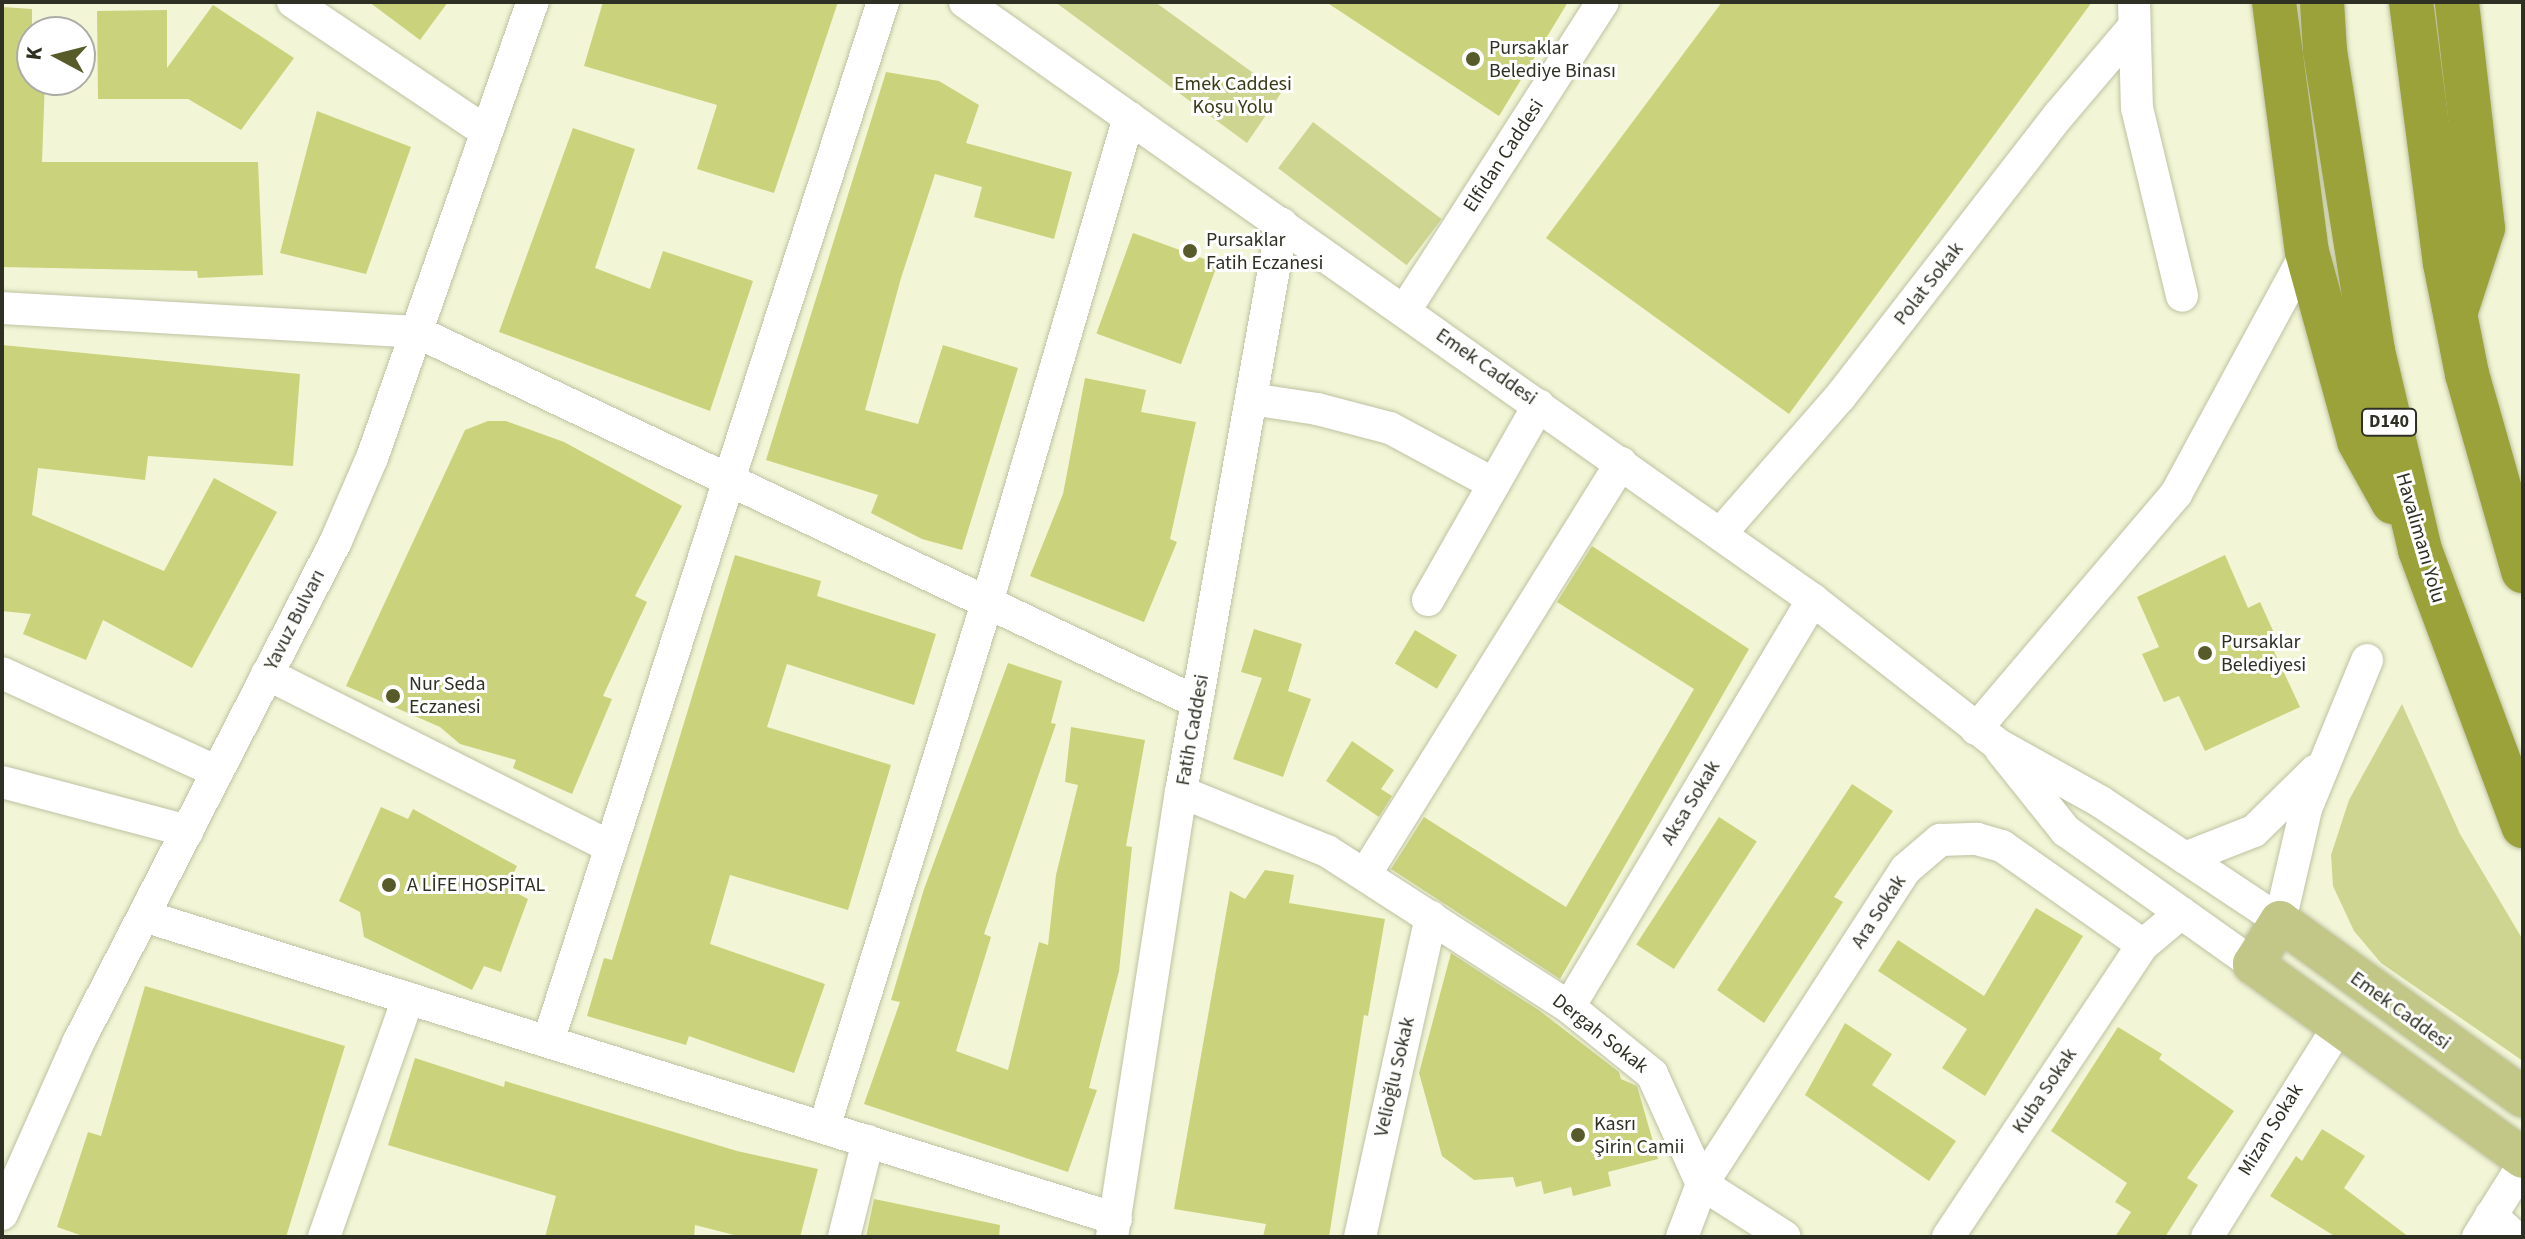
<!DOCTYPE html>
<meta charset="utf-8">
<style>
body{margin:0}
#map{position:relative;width:2525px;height:1239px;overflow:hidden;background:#f2f6d6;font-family:"Source Sans 3",sans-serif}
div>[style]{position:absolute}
.green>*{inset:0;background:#cdd591;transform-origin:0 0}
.building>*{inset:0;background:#cad27c;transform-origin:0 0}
.roads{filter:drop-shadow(0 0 2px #bec2a2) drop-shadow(0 0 2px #bec2a2)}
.minor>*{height:32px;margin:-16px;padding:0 16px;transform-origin:16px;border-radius:16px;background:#fff}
.major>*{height:40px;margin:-20px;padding:0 20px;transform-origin:20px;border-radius:20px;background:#c2c788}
.highway>*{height:44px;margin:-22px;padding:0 22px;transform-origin:22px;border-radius:22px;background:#9aa239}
.dots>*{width:22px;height:22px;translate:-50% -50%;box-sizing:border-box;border:4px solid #fff;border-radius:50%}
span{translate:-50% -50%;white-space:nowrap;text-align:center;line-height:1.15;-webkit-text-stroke:6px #fff;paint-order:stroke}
.shield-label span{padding:2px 6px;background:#fff;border:2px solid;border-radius:6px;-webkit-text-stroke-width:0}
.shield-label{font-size:18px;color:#2f3024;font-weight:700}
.poi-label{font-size:20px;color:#2f3024}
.left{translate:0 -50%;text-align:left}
.park-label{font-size:20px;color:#373a15}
.street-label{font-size:20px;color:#2f3024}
.frame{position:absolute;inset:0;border:4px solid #2f3024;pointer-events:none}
.north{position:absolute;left:16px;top:16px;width:80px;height:80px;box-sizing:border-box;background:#fff;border:2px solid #acaca7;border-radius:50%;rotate:277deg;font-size:22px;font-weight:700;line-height:32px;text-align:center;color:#2f3024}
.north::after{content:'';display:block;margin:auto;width:28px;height:36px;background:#575b29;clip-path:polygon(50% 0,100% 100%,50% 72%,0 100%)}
</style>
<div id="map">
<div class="green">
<i style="clip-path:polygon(1055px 2px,1155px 2px,1281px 93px,1247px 143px)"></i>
<i style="left:1313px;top:122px;width:161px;height:58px;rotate:37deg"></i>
<i style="clip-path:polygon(2402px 704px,2460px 834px,2523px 940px,2523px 1061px,2381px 963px,2354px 931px,2333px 886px,2331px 855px,2349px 800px)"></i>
</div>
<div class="building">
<i style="clip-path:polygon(369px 2px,448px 2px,420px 40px)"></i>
<i style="clip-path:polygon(603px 2px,838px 2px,774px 193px,697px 169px,717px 105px,584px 66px)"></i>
<i style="clip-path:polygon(1326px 2px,1568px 2px,1499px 116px)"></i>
<i style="clip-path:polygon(1722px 2px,2092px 2px,1789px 414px,1546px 238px)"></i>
<i style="clip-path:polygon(213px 5px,294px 58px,241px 130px,188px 99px,98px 99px,97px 11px,167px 10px,167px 68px)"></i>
<i style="clip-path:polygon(2px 7px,32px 9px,32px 80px,45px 80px,42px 162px,258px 162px,263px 275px,198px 278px,197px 271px,2px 267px)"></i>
<i style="clip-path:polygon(886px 72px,939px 81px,979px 105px,966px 143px,1072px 172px,1054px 239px,974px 217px,982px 187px,935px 174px,901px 278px,865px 410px,918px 424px,943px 345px,1018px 368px,962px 550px,922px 539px,871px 513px,878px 495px,766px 460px)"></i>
<i style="clip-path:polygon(317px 111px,411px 147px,366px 274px,280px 253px)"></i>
<i style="clip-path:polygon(573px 128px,635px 149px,595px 268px,650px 289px,663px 251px,753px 281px,710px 411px,499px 332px)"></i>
<i style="left:1133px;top:233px;width:90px;height:107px;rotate:20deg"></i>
<i style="clip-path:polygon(2px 345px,300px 374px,293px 466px,148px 456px,145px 480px,38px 468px,32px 515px,164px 571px,214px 478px,277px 512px,192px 668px,103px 620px,86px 660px,23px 634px,31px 614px,2px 611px)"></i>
<i style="clip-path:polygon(1085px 378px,1146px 390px,1141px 412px,1196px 422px,1170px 539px,1177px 542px,1144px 622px,1030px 576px,1063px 494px)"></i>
<i style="clip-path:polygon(488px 421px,506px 421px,564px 442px,682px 506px,635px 596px,647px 602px,603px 696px,612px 699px,572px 794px,513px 768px,516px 760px,460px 744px,440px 727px,346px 686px,465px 430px)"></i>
<i style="clip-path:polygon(1592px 546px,1749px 649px,1560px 979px,1391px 869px,1424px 817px,1566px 907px,1694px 689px,1557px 602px)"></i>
<i style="clip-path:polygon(735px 555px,821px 581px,817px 596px,936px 634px,914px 705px,787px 664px,767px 727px,891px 765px,848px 910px,730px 875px,710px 944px,825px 984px,794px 1073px,689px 1036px,686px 1045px,587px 1016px,604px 958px,612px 960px)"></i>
<i style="clip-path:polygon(2225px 555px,2248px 608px,2260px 602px,2280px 646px,2273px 649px,2300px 707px,2205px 751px,2179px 696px,2164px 702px,2142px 654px,2159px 647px,2137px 597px)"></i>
<i style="clip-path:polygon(1254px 629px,1302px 644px,1288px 691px,1311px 699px,1283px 777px,1233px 759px,1262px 678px,1241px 672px)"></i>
<i style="left:1415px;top:630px;width:49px;height:39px;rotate:31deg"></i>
<i style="clip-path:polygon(1008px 663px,1062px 681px,1051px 723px,1056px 724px,984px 934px,991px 937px,956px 1051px,1008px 1070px,1039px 942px,1048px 945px,1056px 875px,1078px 785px,1065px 782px,1071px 727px,1145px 740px,1126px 846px,1132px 847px,1119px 971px,1089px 1088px,1097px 1090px,1068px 1172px,864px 1104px,900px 1002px,891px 1000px,924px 889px)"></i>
<i style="clip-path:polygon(1352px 741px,1394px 770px,1381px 789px,1392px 796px,1379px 817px,1326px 781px)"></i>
<i style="clip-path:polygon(1852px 784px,1893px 811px,1834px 897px,1843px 902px,1764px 1023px,1717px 990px)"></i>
<i style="clip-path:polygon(381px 807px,408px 819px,413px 809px,517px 866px,507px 888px,528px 899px,501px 972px,484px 966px,472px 990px,364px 937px,360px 912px,339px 901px)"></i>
<i style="left:1719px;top:817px;width:45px;height:152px;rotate:33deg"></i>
<i style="clip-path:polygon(1265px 870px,1294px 875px,1289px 903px,1385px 919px,1368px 1016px,1364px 1015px,1329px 1237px,1263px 1237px,1266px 1224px,1174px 1209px,1230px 891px,1245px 899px)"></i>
<i style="clip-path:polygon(2036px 908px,2083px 936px,1985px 1096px,1942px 1068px,1967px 1029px,1878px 971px,1898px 940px,1984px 996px)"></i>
<i style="clip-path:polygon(1451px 953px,1540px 1011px,1619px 1072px,1621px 1079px,1637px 1086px,1658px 1159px,1608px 1172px,1611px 1186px,1573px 1196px,1571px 1187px,1544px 1194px,1541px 1181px,1516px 1187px,1513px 1177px,1474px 1180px,1442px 1156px,1419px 1073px)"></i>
<i style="clip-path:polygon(145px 986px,345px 1046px,286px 1237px,86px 1237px,57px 1227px,88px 1132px,101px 1136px)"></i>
<i style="clip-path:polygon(1845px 1023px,1892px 1054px,1872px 1085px,1956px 1141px,1929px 1181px,1805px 1095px)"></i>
<i style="clip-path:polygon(2118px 1027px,2162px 1054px,2159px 1059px,2234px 1111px,2187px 1178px,2198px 1185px,2165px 1237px,2115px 1237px,2131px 1212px,2115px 1202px,2127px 1183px,2051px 1131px)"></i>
<i style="clip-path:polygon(415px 1058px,504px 1087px,505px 1081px,737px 1151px,818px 1169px,800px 1237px,742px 1237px,695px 1225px,694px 1237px,545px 1237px,556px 1196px,388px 1145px)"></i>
<i style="clip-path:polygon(2322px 1129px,2365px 1156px,2344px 1188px,2409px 1237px,2336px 1237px,2270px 1196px,2296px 1156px,2302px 1161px)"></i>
<i style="clip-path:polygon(874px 1199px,1000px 1225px,999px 1237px,866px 1237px)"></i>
</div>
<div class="roads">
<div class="minor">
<i style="left:293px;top:2px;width:231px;rotate:33.9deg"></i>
<i style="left:965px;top:2px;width:1038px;rotate:35.19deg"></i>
<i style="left:1813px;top:600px;width:234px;rotate:38deg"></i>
<i style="left:1997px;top:744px;width:119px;rotate:29.1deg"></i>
<i style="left:2101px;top:802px;width:215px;rotate:33.6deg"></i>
<i style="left:2280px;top:921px;width:115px;rotate:-76.9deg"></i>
<i style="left:2306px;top:809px;width:161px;rotate:-67.7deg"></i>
<i style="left:2134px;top:2px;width:106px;rotate:88.4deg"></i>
<i style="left:2137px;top:108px;width:193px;rotate:76.5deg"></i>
<i style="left:2px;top:308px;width:416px;rotate:3.3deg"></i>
<i style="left:417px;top:332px;width:863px;rotate:25.38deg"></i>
<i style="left:1405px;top:310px;width:366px;rotate:-57.3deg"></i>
<i style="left:1251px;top:399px;width:67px;rotate:8.6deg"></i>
<i style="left:1317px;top:409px;width:75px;rotate:14.6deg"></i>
<i style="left:1390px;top:428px;width:118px;rotate:28.3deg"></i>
<i style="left:1720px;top:534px;width:182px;rotate:-48.8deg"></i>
<i style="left:1840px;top:397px;width:357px;rotate:-52.2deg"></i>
<i style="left:2059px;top:115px;width:113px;rotate:-49.7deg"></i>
<i style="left:1428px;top:600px;width:224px;rotate:-60.4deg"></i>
<i style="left:2px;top:673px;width:237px;rotate:24.7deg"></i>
<i style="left:267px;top:674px;width:385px;rotate:26.7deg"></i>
<i style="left:1976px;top:729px;width:309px;rotate:-49.6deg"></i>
<i style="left:2176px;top:494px;width:275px;rotate:-61.6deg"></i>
<i style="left:2001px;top:750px;width:104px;rotate:51.3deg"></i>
<i style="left:2066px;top:831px;width:229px;rotate:35.4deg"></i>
<i style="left:2px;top:782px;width:192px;rotate:14.8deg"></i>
<i style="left:1181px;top:792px;width:157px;rotate:22deg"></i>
<i style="left:1327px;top:851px;width:288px;rotate:32.8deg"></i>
<i style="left:1569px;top:1007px;width:107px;rotate:38.9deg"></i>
<i style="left:1652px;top:1074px;width:121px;rotate:65.6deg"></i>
<i style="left:1702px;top:1184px;width:98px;rotate:32.6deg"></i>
<i style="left:2185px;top:858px;width:74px;rotate:-21.4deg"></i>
<i style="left:2254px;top:831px;width:86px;rotate:-44.5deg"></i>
<i style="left:1366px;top:873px;width:483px;rotate:-58.1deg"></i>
<i style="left:144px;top:916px;width:1018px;rotate:17.31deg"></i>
<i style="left:1569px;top:1007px;width:475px;rotate:-59.1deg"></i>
<i style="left:548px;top:1042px;width:1093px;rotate:-72.15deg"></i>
<i style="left:824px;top:1128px;width:550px;rotate:-72.75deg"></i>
<i style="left:987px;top:603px;width:506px;rotate:-73.71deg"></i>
<i style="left:2px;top:1214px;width:187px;rotate:-66deg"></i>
<i style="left:78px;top:1043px;width:564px;rotate:-62.8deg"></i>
<i style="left:336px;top:541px;width:90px;rotate:-66.6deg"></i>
<i style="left:372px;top:458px;width:484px;rotate:-70.6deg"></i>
<i style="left:2491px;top:1215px;width:33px;rotate:43deg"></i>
<i style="left:324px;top:1237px;width:253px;rotate:-70.6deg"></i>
<i style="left:844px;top:1237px;width:99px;rotate:-76deg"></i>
<i style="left:1112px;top:1237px;width:450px;rotate:-81.2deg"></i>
<i style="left:1181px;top:792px;width:577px;rotate:-79.92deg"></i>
<i style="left:1360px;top:1237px;width:328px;rotate:-77.5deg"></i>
<i style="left:1682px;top:1237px;width:57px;rotate:-69.3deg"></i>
<i style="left:1702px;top:1184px;width:375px;rotate:-57.1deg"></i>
<i style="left:1906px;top:869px;width:45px;rotate:-40.5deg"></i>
<i style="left:1940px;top:840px;width:37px;rotate:-2deg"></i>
<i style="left:1977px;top:839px;width:26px;rotate:16deg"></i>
<i style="left:2002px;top:846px;width:172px;rotate:35.1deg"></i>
<i style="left:1948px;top:1237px;width:351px;rotate:-56.3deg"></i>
<i style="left:2143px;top:945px;width:50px;rotate:-40.1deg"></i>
<i style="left:2207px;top:1237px;width:249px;rotate:-58deg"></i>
<i style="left:2478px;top:1237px;width:85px;rotate:-58deg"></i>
</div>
<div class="major">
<i style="left:2523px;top:1097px;width:300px;rotate:-144.1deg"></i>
<i style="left:2280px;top:921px;width:51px;rotate:122.1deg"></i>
<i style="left:2253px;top:964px;width:332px;rotate:35.7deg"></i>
</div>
<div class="highway">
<i style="left:2274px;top:2px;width:252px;rotate:82.5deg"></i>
<i style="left:2307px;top:252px;width:196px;rotate:74.6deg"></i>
<i style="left:2359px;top:441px;width:70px;rotate:60.9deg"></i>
<i style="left:2322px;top:2px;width:49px;rotate:86.5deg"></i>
<i style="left:2325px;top:51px;width:304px;rotate:80.9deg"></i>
<i style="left:2373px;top:351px;width:204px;rotate:76.7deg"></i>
<i style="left:2420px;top:550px;width:295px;rotate:69.5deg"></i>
<i style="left:2411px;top:2px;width:263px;rotate:82.6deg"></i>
<i style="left:2445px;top:263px;width:113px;rotate:78.8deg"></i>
<i style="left:2467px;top:374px;width:205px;rotate:74.1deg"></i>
<i style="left:2456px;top:311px;width:87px;rotate:-72deg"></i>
<i style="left:2483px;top:228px;width:227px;rotate:-96.6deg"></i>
</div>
</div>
<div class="dots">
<i style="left:1473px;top:59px;background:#575b29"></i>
<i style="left:1190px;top:251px;background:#575b29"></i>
<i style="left:2205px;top:653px;background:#575b29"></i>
<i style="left:393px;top:696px;background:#575b29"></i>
<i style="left:389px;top:885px;background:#575b29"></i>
<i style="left:1578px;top:1135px;background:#575b29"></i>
</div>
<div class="shield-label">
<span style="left:2389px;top:422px">D140</span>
</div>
<div class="poi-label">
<span class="left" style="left:1489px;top:60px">Pursaklar<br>Belediye Binası</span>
<span class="left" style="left:1206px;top:252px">Pursaklar<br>Fatih Eczanesi</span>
<span class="left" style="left:2221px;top:654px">Pursaklar<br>Belediyesi</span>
<span class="left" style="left:409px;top:696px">Nur Seda<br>Eczanesi</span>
<span class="left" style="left:407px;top:885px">A LİFE HOSPİTAL</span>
<span class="left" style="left:1594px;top:1136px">Kasrı<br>Şirin Camii</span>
</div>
<div class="park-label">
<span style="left:1233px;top:96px">Emek Caddesi<br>Koşu Yolu</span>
</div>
<div class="street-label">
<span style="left:1504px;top:156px;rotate:-57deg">Elfidan Caddesi</span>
<span style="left:1929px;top:284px;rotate:-52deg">Polat Sokak</span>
<span style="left:1486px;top:367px;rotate:35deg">Emek Caddesi</span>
<span style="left:2420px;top:538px;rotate:74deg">Havalimanı Yolu</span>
<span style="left:295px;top:620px;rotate:-63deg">Yavuz Bulvarı</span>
<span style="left:1193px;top:730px;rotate:-80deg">Fatih Caddesi</span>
<span style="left:1691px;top:803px;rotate:-59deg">Aksa Sokak</span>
<span style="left:1879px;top:912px;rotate:-57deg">Ara Sokak</span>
<span style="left:2400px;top:1011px;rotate:36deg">Emek Caddesi</span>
<span style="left:1600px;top:1034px;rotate:38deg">Dergah Sokak</span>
<span style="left:1395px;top:1077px;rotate:-77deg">Velioğlu Sokak</span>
<span style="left:2045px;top:1091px;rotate:-56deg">Kuba Sokak</span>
<span style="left:2271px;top:1130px;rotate:-58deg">Mizan Sokak</span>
</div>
<div class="frame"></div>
<div class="north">K</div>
</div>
